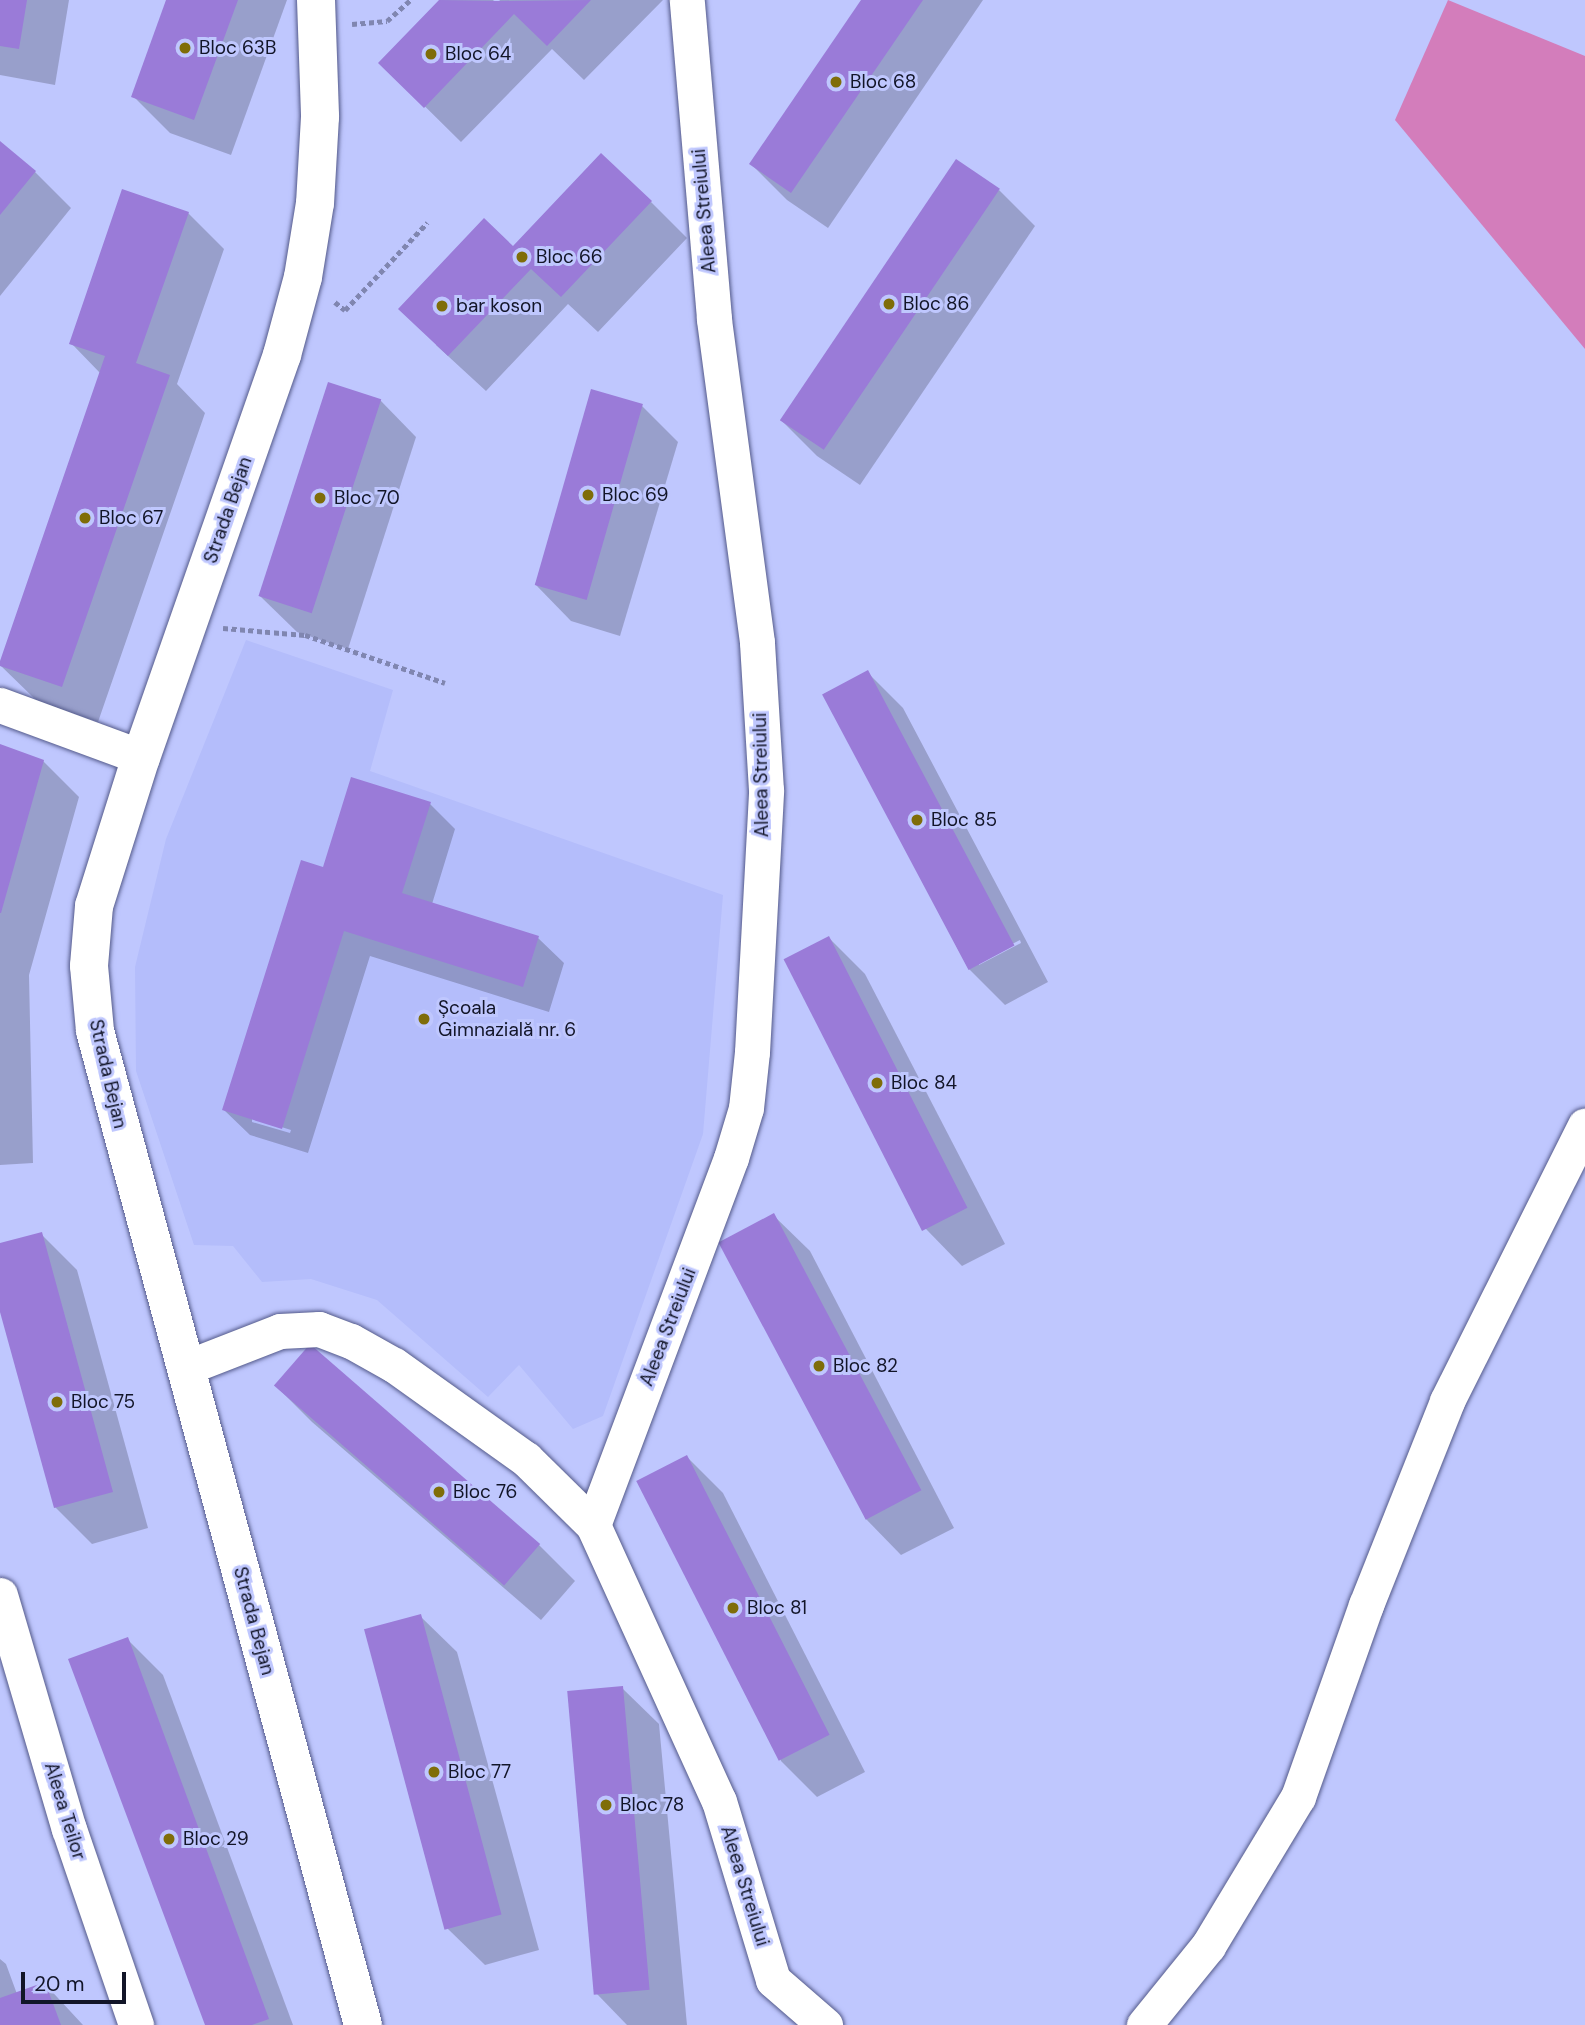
<!DOCTYPE html>
<meta charset="utf-8">
<style>
body{margin:0}
#map{position:relative;width:1585px;height:2025px;overflow:hidden;background:#bfc7fe;font-family:"DM Sans",sans-serif}
div>[style]{position:absolute}
.built>*{inset:0;background:#b4bdfb}
.green>*{inset:0;background:#d37dbb}
.shadow>*{inset:0;background:#0003}
.building>*{inset:0;background:#9a7bd8;transform-origin:0 0}
.path>*{height:4.5px;margin-top:-2.25px;transform-origin:0;background:repeating-linear-gradient(90deg,#8086b0 0 5px,transparent 0 8.5px)}
.roads{filter:drop-shadow(0 0 2px #545a8a) drop-shadow(0 0 2px #545a8a)}
.minor>*{height:35px;margin:-17.5px;padding:0 17.5px;transform-origin:17.5px;border-radius:17.5px;background:#fff}
.tertiary>*{height:38px;margin:-19px;padding:0 19px;transform-origin:19px;border-radius:19px;background:#fff}
.dots>*{width:19px;height:19px;translate:-50% -50%;box-sizing:border-box;border:4px solid #bfc7fe;border-radius:50%}
span{translate:-50% -50%;white-space:nowrap;text-align:center;line-height:1.15;-webkit-text-stroke:6px #bfc7fe;paint-order:stroke}
.poi-label{font-size:19px;color:#121528}
.left{translate:0 -50%;text-align:left}
.street-label{font-size:19px;color:#121528}
.scale{position:absolute;left:21px;top:1972px;width:105px;height:32px;box-sizing:border-box;border:4px solid #121528;border-top:0;padding-left:9px;font-size:21px;line-height:24px;white-space:nowrap;color:#121528;-webkit-text-stroke:5px #bfc7fe;paint-order:stroke}
</style>
<div id="map">
<div class="built">
<i style="clip-path:polygon(246px 640px,393px 690px,370px 771px,723px 895px,703px 1134px,603px 1416px,573px 1429px,519px 1365px,488px 1397px,377px 1300px,311px 1279px,262px 1282px,233px 1246px,194px 1245px,136px 1071px,135px 967px,166px 839px)"></i>
</div>
<div class="green">
<i style="clip-path:polygon(1448px 0,1585px 56px,1585px 349px,1395px 120px)"></i>
</div>
<div class="shadow">
<i style="clip-path:polygon(0 0,69px 0,55px 85px,0 75px)"></i>
<i style="clip-path:polygon(168px 0,287px 0,231px 155px,170px 133px,133px 96px)"></i>
<i style="clip-path:polygon(442px 0,493px 0,497px 4px,500px 0,663px 0,584px 80px,552px 49px,461px 142px,381px 63px)"></i>
<i style="clip-path:polygon(863px 0,983px 0,828px 228px,787px 200px,751px 164px)"></i>
<i style="clip-path:polygon(0 144px,35px 172px,71px 208px,0 296px)"></i>
<i style="clip-path:polygon(999px 190px,1035px 226px,860px 485px,817px 456px,781px 420px)"></i>
<i style="clip-path:polygon(651px 202px,687px 238px,598px 332px,568px 304px,486px 391px,436px 345px,513px 248px)"></i>
<i style="clip-path:polygon(188px 213px,224px 249px,177px 384px,205px 413px,98px 722px,37px 701px,0 665px,101px 374px,71px 343px)"></i>
<i style="clip-path:polygon(380px 400px,416px 437px,348px 649px,297px 632px,260px 596px)"></i>
<i style="clip-path:polygon(642px 406px,678px 442px,620px 636px,571px 621px,535px 584px)"></i>
<i style="clip-path:polygon(evenodd,867px 672px,903px 708px,1048px 982px,1005px 1005px,968px 968px,824px 694px,867px 672px,1020px 940px,1021px 943px,979px 965px,979px 961px,1020px 940px)"></i>
<i style="clip-path:polygon(0 746px,43px 761px,79px 797px,29px 975px,33px 1163px,0 1165px)"></i>
<i style="clip-path:polygon(evenodd,430px 804px,455px 829px,432px 904px,538px 938px,564px 963px,549px 1012px,370px 956px,308px 1153px,250px 1135px,224px 1110px,324px 869px,430px 804px,252px 1118px,291px 1130px,290px 1133px,252px 1122px,252px 1118px)"></i>
<i style="clip-path:polygon(829px 938px,865px 974px,1005px 1244px,962px 1266px,926px 1229px)"></i>
<i style="clip-path:polygon(773px 1215px,810px 1251px,954px 1528px,901px 1555px,865px 1518px)"></i>
<i style="clip-path:polygon(41px 1234px,77px 1270px,148px 1528px,92px 1544px,55px 1507px,0 1306px,0 1245px)"></i>
<i style="clip-path:polygon(276px 1386px,539px 1545px,575px 1581px,541px 1620px,312px 1422px)"></i>
<i style="clip-path:polygon(687px 1457px,723px 1493px,865px 1772px,817px 1797px,781px 1761px)"></i>
<i style="clip-path:polygon(420px 1616px,457px 1652px,539px 1950px,485px 1965px,448px 1929px)"></i>
<i style="clip-path:polygon(127px 1639px,163px 1675px,293px 2025px,207px 2025px)"></i>
<i style="clip-path:polygon(622px 1688px,659px 1724px,687px 2025px,627px 2025px,597px 1994px)"></i>
<i style="clip-path:polygon(0 1959px,6px 1964px,17px 1994px,45px 1984px,83px 2025px,0 2025px)"></i>
</div>
<div class="building">
<i style="clip-path:polygon(0 0,27px 0,19px 49px,0 46px)"></i>
<i style="clip-path:polygon(166px 0,238px 0,194px 120px,131px 97px)"></i>
<i style="clip-path:polygon(439px 0,497px 1px,591px 0,547px 46px,514px 14px,424px 108px,378px 63px)"></i>
<i style="clip-path:polygon(861px 0,923px 0,791px 193px,749px 164px)"></i>
<i style="clip-path:polygon(0 141px,36px 171px,0 215px)"></i>
<i style="clip-path:polygon(601px 153px,652px 201px,561px 297px,531px 269px,448px 356px,398px 309px,484px 218px,513px 246px)"></i>
<i style="left:956px;top:159px;width:53px;height:315px;rotate:34deg"></i>
<i style="clip-path:polygon(122px 189px,189px 212px,136px 363px,170px 375px,62px 687px,0 666px,0 661px,105px 356px,69px 344px)"></i>
<i style="left:328px;top:382px;width:56px;height:225px;rotate:18deg"></i>
<i style="left:591px;top:389px;width:54px;height:204px;rotate:16deg"></i>
<i style="left:868px;top:670px;width:312px;height:52px;rotate:62deg"></i>
<i style="clip-path:polygon(0 744px,44px 760px,1px 913px,0 913px)"></i>
<i style="clip-path:polygon(351px 777px,431px 802px,402px 893px,539px 936px,523px 987px,344px 931px,282px 1129px,222px 1110px,301px 860px,323px 867px)"></i>
<i style="left:829px;top:936px;width:305px;height:51px;rotate:63deg"></i>
<i style="left:774px;top:1213px;width:314px;height:63px;rotate:62deg"></i>
<i style="clip-path:polygon(42px 1232px,113px 1492px,54px 1508px,0 1312px,0 1243px)"></i>
<i style="left:310px;top:1344px;width:305px;height:55px;rotate:41deg"></i>
<i style="left:687px;top:1455px;width:314px;height:57px;rotate:63deg"></i>
<i style="left:421px;top:1614px;width:311px;height:59px;rotate:75deg"></i>
<i style="clip-path:polygon(128px 1637px,269px 2019px,252px 2025px,205px 2025px,68px 1659px)"></i>
<i style="left:623px;top:1686px;width:305px;height:56px;rotate:85deg"></i>
<i style="clip-path:polygon(45px 1982px,61px 2025px,0 2025px,0 1998px)"></i>
</div>
<div class="path">
<i style="left:352px;top:24px;width:35px;rotate:-5deg"></i>
<i style="left:387px;top:21px;width:31px;rotate:-42deg"></i>
<i style="left:335px;top:302px;width:13px;rotate:39deg"></i>
<i style="left:345px;top:310px;width:120px;rotate:-46.7deg"></i>
<i style="left:223px;top:628px;width:82px;rotate:4.9deg"></i>
<i style="left:305px;top:635px;width:148px;rotate:18.9deg"></i>
</div>
<div class="roads">
<div class="minor">
<i style="left:0;top:705px;width:150px;rotate:20.2deg"></i>
<i style="left:185px;top:1368px;width:102px;rotate:-21.3deg"></i>
<i style="left:280px;top:1331px;width:39px;rotate:-3deg"></i>
<i style="left:319px;top:1329px;width:34px;rotate:21deg"></i>
<i style="left:351px;top:1341px;width:49px;rotate:29.2deg"></i>
<i style="left:394px;top:1365px;width:162px;rotate:35.5deg"></i>
<i style="left:526px;top:1459px;width:94px;rotate:44.6deg"></i>
<i style="left:593px;top:1525px;width:392px;rotate:-69.4deg"></i>
<i style="left:731px;top:1158px;width:52px;rotate:-73.3deg"></i>
<i style="left:746px;top:1108px;width:56px;rotate:-83.9deg"></i>
<i style="left:752px;top:1052px;width:262px;rotate:-86.9deg"></i>
<i style="left:766px;top:790px;width:148px;rotate:-93.5deg"></i>
<i style="left:757px;top:642px;width:327px;rotate:-97.6deg"></i>
<i style="left:714px;top:318px;width:319px;rotate:-94.9deg"></i>
<i style="left:593px;top:1525px;width:303px;rotate:65.5deg"></i>
<i style="left:719px;top:1801px;width:187px;rotate:73.2deg"></i>
<i style="left:773px;top:1980px;width:69px;rotate:40.9deg"></i>
<i style="left:0;top:1595px;width:244px;rotate:73.6deg"></i>
<i style="left:69px;top:1829px;width:207px;rotate:71.1deg"></i>
<i style="left:1144px;top:2025px;width:102px;rotate:-51deg"></i>
<i style="left:1208px;top:1946px;width:174px;rotate:-58.9deg"></i>
<i style="left:1298px;top:1797px;width:204px;rotate:-70.5deg"></i>
<i style="left:1366px;top:1605px;width:219px;rotate:-68.3deg"></i>
<i style="left:1447px;top:1401px;width:308px;rotate:-63.4deg"></i>
</div>
<div class="tertiary">
<i style="left:316px;top:0;width:117px;rotate:88deg"></i>
<i style="left:320px;top:117px;width:86px;rotate:93.3deg"></i>
<i style="left:315px;top:203px;width:75px;rotate:99.2deg"></i>
<i style="left:303px;top:277px;width:81px;rotate:105.1deg"></i>
<i style="left:282px;top:355px;width:426px;rotate:109.3deg"></i>
<i style="left:141px;top:757px;width:156px;rotate:107.5deg"></i>
<i style="left:94px;top:906px;width:60px;rotate:94.8deg"></i>
<i style="left:89px;top:966px;width:65px;rotate:84.7deg"></i>
<i style="left:95px;top:1031px;width:1029px;rotate:74.91deg"></i>
</div>
</div>
<div class="dots">
<i style="left:185px;top:48px;background:#7f6d09"></i>
<i style="left:431px;top:54px;background:#7f6d09"></i>
<i style="left:836px;top:82px;background:#7f6d09"></i>
<i style="left:522px;top:257px;background:#7f6d09"></i>
<i style="left:889px;top:304px;background:#7f6d09"></i>
<i style="left:442px;top:306px;background:#7f6d09"></i>
<i style="left:588px;top:495px;background:#7f6d09"></i>
<i style="left:320px;top:498px;background:#7f6d09"></i>
<i style="left:85px;top:518px;background:#7f6d09"></i>
<i style="left:917px;top:820px;background:#7f6d09"></i>
<i style="left:424px;top:1019px;background:#7f6d09"></i>
<i style="left:877px;top:1083px;background:#7f6d09"></i>
<i style="left:819px;top:1366px;background:#7f6d09"></i>
<i style="left:57px;top:1402px;background:#7f6d09"></i>
<i style="left:439px;top:1492px;background:#7f6d09"></i>
<i style="left:733px;top:1608px;background:#7f6d09"></i>
<i style="left:434px;top:1772px;background:#7f6d09"></i>
<i style="left:606px;top:1805px;background:#7f6d09"></i>
<i style="left:169px;top:1839px;background:#7f6d09"></i>
</div>
<div class="poi-label">
<span class="left" style="left:199px;top:48px">Bloc 63B</span>
<span class="left" style="left:445px;top:54px">Bloc 64</span>
<span class="left" style="left:850px;top:82px">Bloc 68</span>
<span class="left" style="left:536px;top:257px">Bloc 66</span>
<span class="left" style="left:903px;top:304px">Bloc 86</span>
<span class="left" style="left:456px;top:306px">bar koson</span>
<span class="left" style="left:602px;top:495px">Bloc 69</span>
<span class="left" style="left:334px;top:498px">Bloc 70</span>
<span class="left" style="left:99px;top:518px">Bloc 67</span>
<span class="left" style="left:931px;top:820px">Bloc 85</span>
<span class="left" style="left:438px;top:1019px">Școala<br>Gimnazială nr. 6</span>
<span class="left" style="left:891px;top:1083px">Bloc 84</span>
<span class="left" style="left:833px;top:1366px">Bloc 82</span>
<span class="left" style="left:71px;top:1402px">Bloc 75</span>
<span class="left" style="left:453px;top:1492px">Bloc 76</span>
<span class="left" style="left:747px;top:1608px">Bloc 81</span>
<span class="left" style="left:448px;top:1772px">Bloc 77</span>
<span class="left" style="left:620px;top:1805px">Bloc 78</span>
<span class="left" style="left:183px;top:1839px">Bloc 29</span>
</div>
<div class="street-label">
<span style="left:704px;top:211px;rotate:-95deg">Aleea Streiului</span>
<span style="left:228px;top:510px;rotate:-71deg">Strada Bejan</span>
<span style="left:761px;top:775px;rotate:-91deg">Aleea Streiului</span>
<span style="left:108px;top:1074px;rotate:77deg">Strada Bejan</span>
<span style="left:668px;top:1327px;rotate:-69deg">Aleea Streiului</span>
<span style="left:254px;top:1621px;rotate:75deg">Strada Bejan</span>
<span style="left:65px;top:1811px;rotate:73deg">Aleea Teilor</span>
<span style="left:745px;top:1886px;rotate:73deg">Aleea Streiului</span>
</div>
<div class="scale">20 m</div>
</div>
